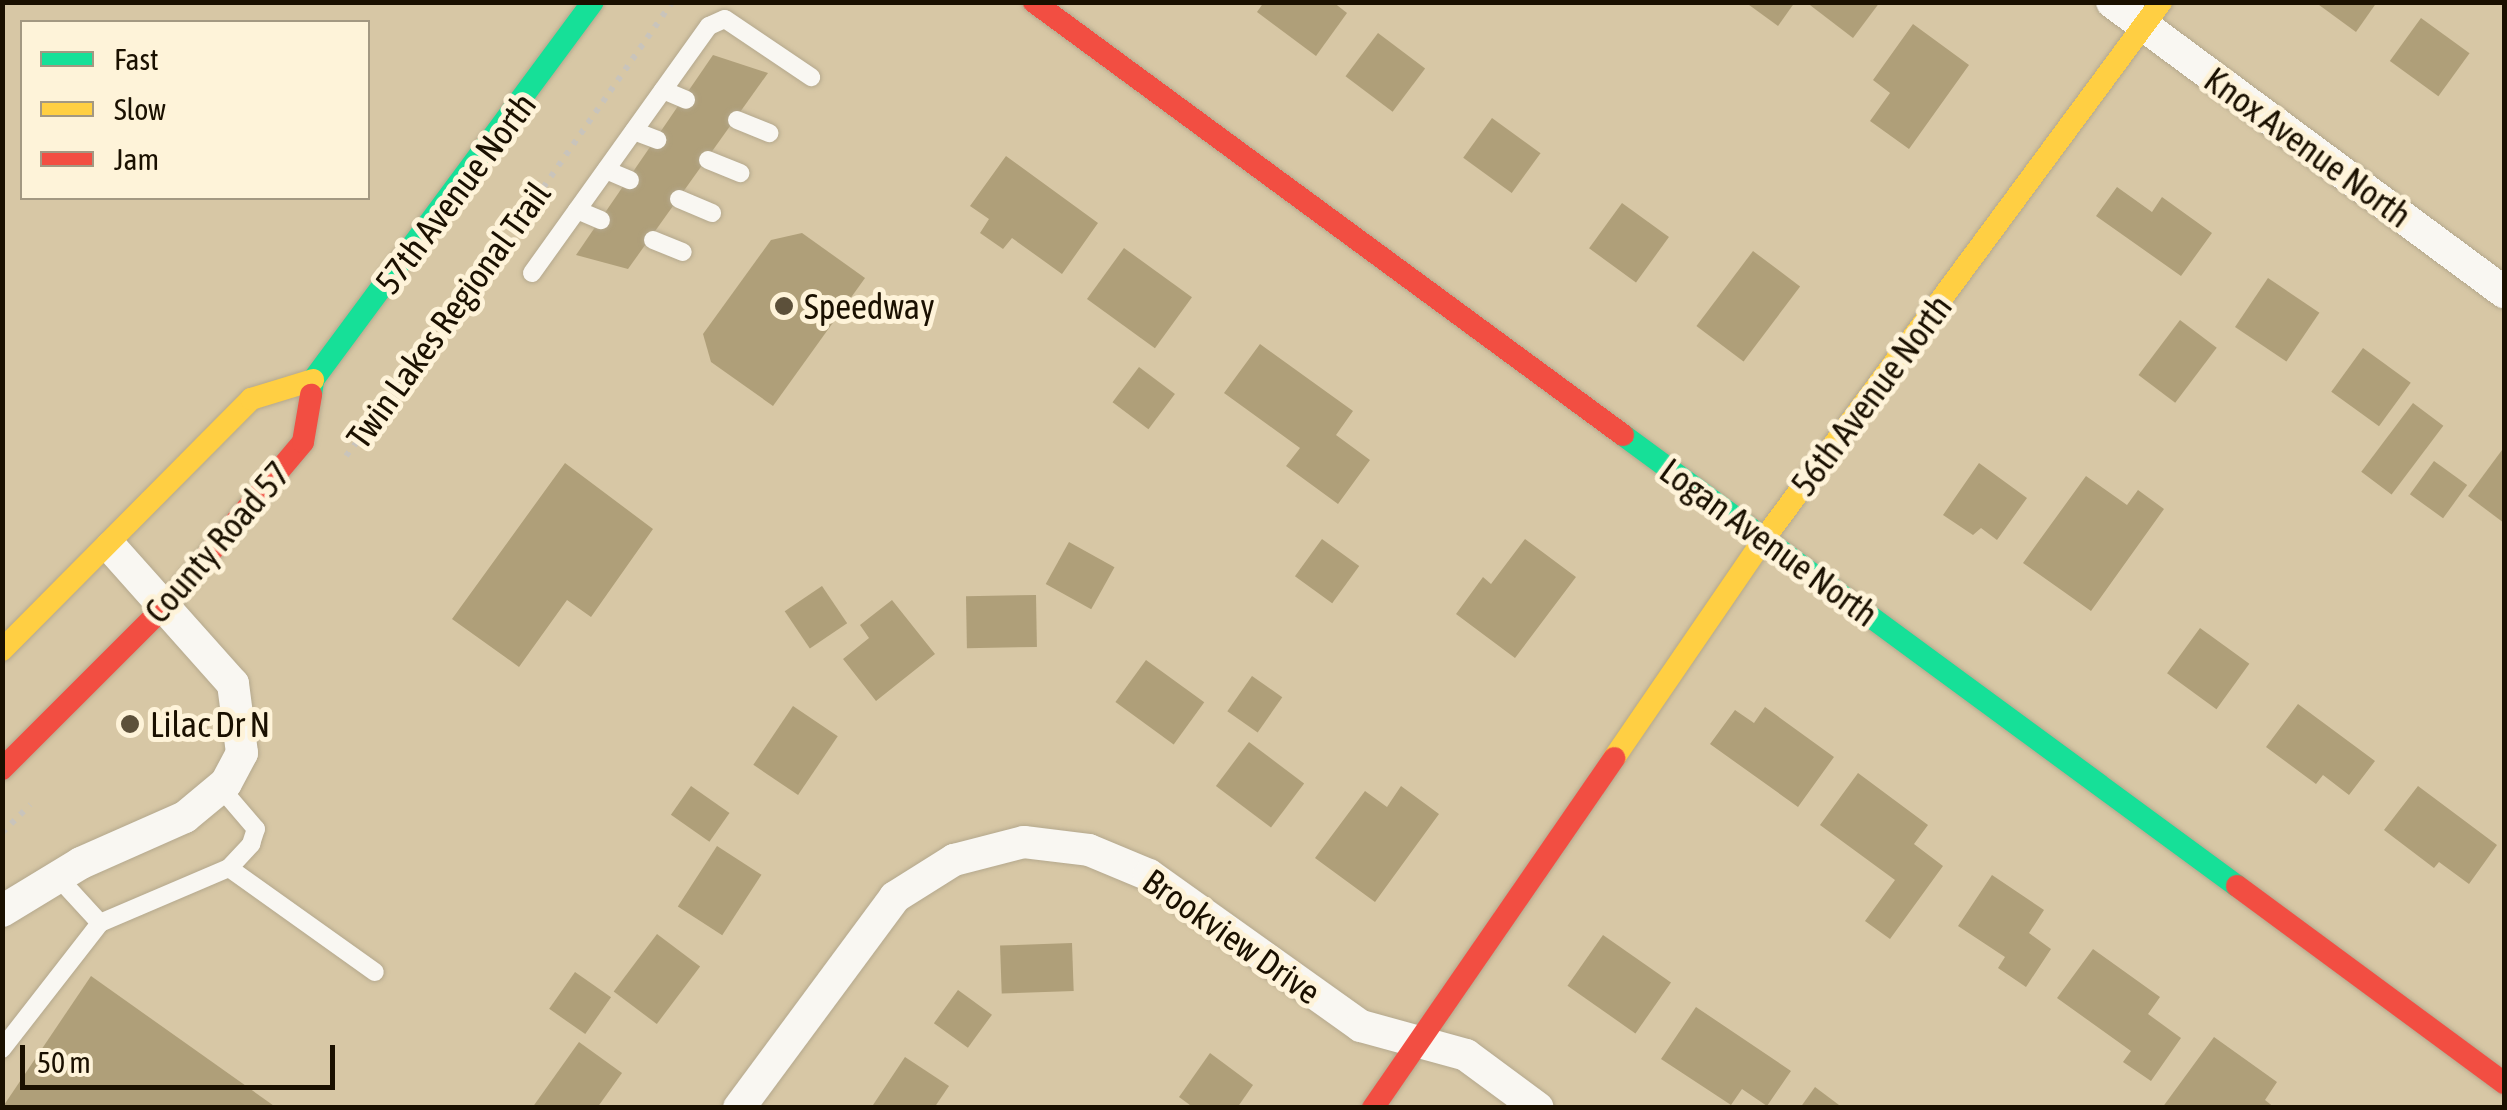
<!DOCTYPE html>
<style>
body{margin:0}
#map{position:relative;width:2507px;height:1110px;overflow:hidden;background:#d7c7a5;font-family:"Asap Condensed",sans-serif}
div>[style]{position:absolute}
.building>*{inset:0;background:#af9f79;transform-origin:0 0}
.path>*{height:6px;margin-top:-3px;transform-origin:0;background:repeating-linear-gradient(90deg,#c9c4bb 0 5px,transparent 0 13px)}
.roads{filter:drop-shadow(0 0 2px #b4a88d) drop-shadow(0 0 2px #b4a88d)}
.lane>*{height:18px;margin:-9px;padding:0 9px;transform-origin:9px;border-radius:9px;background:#f9f7f2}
.street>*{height:32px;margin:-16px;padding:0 16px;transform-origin:16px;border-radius:16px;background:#f9f7f2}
.fast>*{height:22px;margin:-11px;padding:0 11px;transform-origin:11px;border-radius:11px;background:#16e098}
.slow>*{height:22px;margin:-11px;padding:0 11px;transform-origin:11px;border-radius:11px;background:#ffcf43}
.jam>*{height:22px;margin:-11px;padding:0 11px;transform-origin:11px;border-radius:11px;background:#f24e42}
.dots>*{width:28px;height:28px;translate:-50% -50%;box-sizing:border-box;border:5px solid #fef3d9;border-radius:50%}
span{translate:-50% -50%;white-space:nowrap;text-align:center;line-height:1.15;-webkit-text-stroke:10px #fef3d9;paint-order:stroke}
.street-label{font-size:35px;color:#1a1000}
.poi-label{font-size:35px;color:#1a1000}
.left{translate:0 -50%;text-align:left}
.frame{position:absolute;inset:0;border:5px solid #1a1000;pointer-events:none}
.legend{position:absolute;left:20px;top:20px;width:350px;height:180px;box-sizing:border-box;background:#fef3d9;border:2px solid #a39882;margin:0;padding:12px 18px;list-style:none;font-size:30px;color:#1a1000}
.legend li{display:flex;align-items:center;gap:20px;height:50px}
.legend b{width:50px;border:2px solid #a39882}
.scale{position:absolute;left:20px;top:1045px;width:315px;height:45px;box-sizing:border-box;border:5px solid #1a1000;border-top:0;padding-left:12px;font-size:30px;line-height:35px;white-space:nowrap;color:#1a1000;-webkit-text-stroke:8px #fef3d9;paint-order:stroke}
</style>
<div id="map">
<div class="building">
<i style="clip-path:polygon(1264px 2px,1333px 2px,1347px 13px,1316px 56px,1257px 12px)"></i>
<i style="clip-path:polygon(1745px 2px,1795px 2px,1778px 26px)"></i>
<i style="clip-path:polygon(1806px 2px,1880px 2px,1853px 38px)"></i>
<i style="clip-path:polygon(2315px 2px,2377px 2px,2356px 32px)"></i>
<i style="left:2421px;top:18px;width:60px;height:53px;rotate:36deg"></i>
<i style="clip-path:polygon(1913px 24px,1969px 65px,1909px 149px,1870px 121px,1890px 93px,1873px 80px)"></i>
<i style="left:1378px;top:33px;width:59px;height:54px;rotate:37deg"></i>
<i style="clip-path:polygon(713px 55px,768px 73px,628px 269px,576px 255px)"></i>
<i style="left:1492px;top:118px;width:60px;height:49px;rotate:36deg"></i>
<i style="clip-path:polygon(1006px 156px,1098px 223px,1062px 274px,1012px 238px,1003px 249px,980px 233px,989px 219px,970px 206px)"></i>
<i style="clip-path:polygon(2117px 187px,2152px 212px,2162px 197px,2212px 233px,2181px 276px,2096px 216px)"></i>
<i style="left:1622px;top:203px;width:58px;height:56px;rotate:36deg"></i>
<i style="clip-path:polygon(802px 233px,865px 278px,773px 406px,711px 362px,703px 334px,771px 240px)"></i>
<i style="left:1124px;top:248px;width:84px;height:63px;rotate:36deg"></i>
<i style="left:1753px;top:251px;width:59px;height:94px;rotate:37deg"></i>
<i style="left:2268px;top:278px;width:62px;height:59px;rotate:34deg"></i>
<i style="left:2180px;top:320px;width:46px;height:69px;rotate:37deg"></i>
<i style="clip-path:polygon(1260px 344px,1353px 411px,1336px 435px,1370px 460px,1338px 504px,1286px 466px,1300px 448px,1224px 393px)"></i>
<i style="left:2363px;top:348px;width:59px;height:54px;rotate:36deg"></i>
<i style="left:1139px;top:367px;width:45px;height:44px;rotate:37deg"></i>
<i style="left:2413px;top:403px;width:38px;height:86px;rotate:37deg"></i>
<i style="clip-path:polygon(2502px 450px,2504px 452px,2504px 523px,2468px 496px)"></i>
<i style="left:2434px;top:461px;width:41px;height:41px;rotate:36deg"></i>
<i style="clip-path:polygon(565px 463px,653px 529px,591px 617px,567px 600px,519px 667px,452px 619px)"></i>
<i style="clip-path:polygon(1979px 463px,2027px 498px,1997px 540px,1981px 528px,1973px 535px,1943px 515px)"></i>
<i style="clip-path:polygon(2086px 476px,2127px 505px,2138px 490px,2164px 509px,2091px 611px,2023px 563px)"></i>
<i style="left:1322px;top:539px;width:46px;height:46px;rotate:36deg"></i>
<i style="clip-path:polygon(1525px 539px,1576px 577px,1515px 658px,1456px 614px,1483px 577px,1491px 584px)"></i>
<i style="left:1069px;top:542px;width:52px;height:48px;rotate:29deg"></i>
<i style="left:822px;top:586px;width:45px;height:45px;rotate:56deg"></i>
<i style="left:1036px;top:595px;width:52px;height:70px;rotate:89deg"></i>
<i style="clip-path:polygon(892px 600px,935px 654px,876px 701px,843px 659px,869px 638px,860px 625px)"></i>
<i style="left:2200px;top:628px;width:61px;height:56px;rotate:36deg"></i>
<i style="left:1146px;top:660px;width:72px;height:52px;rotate:36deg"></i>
<i style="left:1252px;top:676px;width:37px;height:43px;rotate:35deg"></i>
<i style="clip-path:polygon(2298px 704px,2375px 761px,2349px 795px,2323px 775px,2316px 784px,2266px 747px)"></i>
<i style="left:793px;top:706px;width:54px;height:71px;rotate:34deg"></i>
<i style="clip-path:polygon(1765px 707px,1834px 757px,1798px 807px,1710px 744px,1735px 710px,1754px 723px)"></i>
<i style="left:1249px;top:742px;width:69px;height:55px;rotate:37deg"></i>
<i style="clip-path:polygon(1858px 773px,1928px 825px,1914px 844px,1943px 866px,1890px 939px,1865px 921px,1895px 880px,1820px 825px)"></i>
<i style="left:691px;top:786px;width:47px;height:35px;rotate:35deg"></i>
<i style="clip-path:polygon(1401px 786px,1439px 814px,1375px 902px,1315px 858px,1365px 791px,1387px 807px)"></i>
<i style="clip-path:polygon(2418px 786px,2497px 845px,2469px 884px,2439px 862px,2434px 868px,2384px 830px)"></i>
<i style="left:717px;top:846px;width:53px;height:72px;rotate:33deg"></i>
<i style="clip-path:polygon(1992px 875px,2044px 910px,2029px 933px,2051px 949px,2026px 987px,1998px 968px,2005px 957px,1958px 926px)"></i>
<i style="left:657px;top:934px;width:54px;height:72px;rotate:37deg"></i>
<i style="left:1603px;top:935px;width:83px;height:62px;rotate:35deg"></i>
<i style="left:1072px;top:943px;width:48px;height:72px;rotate:88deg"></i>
<i style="clip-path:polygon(2093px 949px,2160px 997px,2148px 1014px,2181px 1038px,2151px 1081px,2123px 1062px,2131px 1051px,2057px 998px)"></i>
<i style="left:575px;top:972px;width:44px;height:45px;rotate:35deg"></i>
<i style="clip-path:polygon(91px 976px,277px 1108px,2px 1108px)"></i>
<i style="left:958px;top:990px;width:42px;height:41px;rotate:36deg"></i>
<i style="clip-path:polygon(1696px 1007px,1791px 1071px,1767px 1106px,1742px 1089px,1731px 1105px,1661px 1059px)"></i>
<i style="clip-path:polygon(2214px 1037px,2277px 1082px,2265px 1100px,2275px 1108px,2162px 1108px)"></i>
<i style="clip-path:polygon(579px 1042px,622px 1073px,597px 1108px,532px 1108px)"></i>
<i style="clip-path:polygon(1210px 1053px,1253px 1085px,1237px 1108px,1194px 1108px,1179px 1097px)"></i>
<i style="clip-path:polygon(905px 1057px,949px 1086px,934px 1108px,871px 1108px)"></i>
<i style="clip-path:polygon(1815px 1087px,1843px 1108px,1800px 1108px)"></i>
</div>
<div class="path">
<i style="left:346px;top:456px;width:165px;rotate:-52.2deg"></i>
<i style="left:447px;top:326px;width:394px;rotate:-55.2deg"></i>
<i style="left:2px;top:833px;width:40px;rotate:-45deg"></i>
</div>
<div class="roads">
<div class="lane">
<i style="left:663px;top:90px;width:25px;rotate:23deg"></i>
<i style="left:737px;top:120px;width:35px;rotate:22deg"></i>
<i style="left:634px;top:131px;width:25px;rotate:21deg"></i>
<i style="left:708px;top:160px;width:35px;rotate:22deg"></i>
<i style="left:606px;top:170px;width:26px;rotate:23deg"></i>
<i style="left:679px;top:199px;width:36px;rotate:23deg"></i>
<i style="left:577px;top:210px;width:26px;rotate:23deg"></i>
<i style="left:653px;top:240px;width:32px;rotate:22deg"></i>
<i style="left:532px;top:273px;width:304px;rotate:-54.4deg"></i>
<i style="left:709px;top:26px;width:17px;rotate:-24deg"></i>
<i style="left:725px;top:19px;width:104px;rotate:34deg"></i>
<i style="left:229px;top:868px;width:179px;rotate:35.5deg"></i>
<i style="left:100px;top:923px;width:140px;rotate:-23.1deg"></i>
<i style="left:229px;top:868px;width:33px;rotate:-47deg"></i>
<i style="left:251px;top:844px;width:16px;rotate:-72deg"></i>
<i style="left:256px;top:829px;width:55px;rotate:-130.6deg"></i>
<i style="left:2px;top:1049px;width:160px;rotate:-52.1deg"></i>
<i style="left:100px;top:923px;width:64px;rotate:-132.5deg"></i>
</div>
<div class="street">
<i style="left:2112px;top:2px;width:488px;rotate:36.5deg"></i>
<i style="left:2px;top:911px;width:92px;rotate:-31.3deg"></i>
<i style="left:81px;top:863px;width:114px;rotate:-23.9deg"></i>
<i style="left:185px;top:817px;width:53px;rotate:-39.7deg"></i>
<i style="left:226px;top:783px;width:34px;rotate:-62deg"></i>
<i style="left:242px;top:753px;width:70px;rotate:-97.4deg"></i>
<i style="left:233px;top:684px;width:183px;rotate:-131.7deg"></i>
<i style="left:739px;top:1108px;width:262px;rotate:-53.5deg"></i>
<i style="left:895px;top:897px;width:70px;rotate:-32.1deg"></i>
<i style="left:954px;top:860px;width:72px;rotate:-14.4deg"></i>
<i style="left:1024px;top:842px;width:65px;rotate:7deg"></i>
<i style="left:1089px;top:850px;width:65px;rotate:22.6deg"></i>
<i style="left:1149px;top:875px;width:260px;rotate:35.5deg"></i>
<i style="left:1361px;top:1026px;width:109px;rotate:15.4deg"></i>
<i style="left:1466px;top:1055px;width:89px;rotate:36.4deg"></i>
</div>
<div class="fast">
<i style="left:311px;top:395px;width:15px;rotate:-82deg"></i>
<i style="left:313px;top:380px;width:470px;rotate:-53.5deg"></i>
<i style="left:1623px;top:435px;width:762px;rotate:36.3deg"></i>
</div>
<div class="slow">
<i style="left:2px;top:650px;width:354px;rotate:-45.2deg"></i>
<i style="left:251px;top:399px;width:65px;rotate:-17deg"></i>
<i style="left:1614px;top:758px;width:265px;rotate:-55.6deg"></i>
<i style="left:1764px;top:539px;width:668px;rotate:-53.52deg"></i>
</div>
<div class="jam">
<i style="left:1034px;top:2px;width:731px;rotate:36.32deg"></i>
<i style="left:2px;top:769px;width:231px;rotate:-45deg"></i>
<i style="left:165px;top:606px;width:214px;rotate:-49.9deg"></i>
<i style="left:303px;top:442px;width:48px;rotate:-80.3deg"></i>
<i style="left:2237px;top:886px;width:332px;rotate:36.4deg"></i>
<i style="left:1373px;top:1108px;width:425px;rotate:-55.4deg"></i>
</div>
</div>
<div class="dots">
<i style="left:784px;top:306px;background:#5c503a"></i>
<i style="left:130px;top:724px;background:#5c503a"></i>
</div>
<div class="street-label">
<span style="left:2308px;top:147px;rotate:36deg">Knox Avenue North</span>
<span style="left:455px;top:193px;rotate:-53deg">57th Avenue North</span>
<span style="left:448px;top:315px;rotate:-54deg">Twin Lakes Regional Trail</span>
<span style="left:1871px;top:395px;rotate:-53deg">56th Avenue North</span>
<span style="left:217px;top:542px;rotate:-49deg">County Road 57</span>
<span style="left:1769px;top:542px;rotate:36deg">Logan Avenue North</span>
<span style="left:1232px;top:936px;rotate:35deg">Brookview Drive</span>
</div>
<div class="poi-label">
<span class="left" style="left:804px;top:306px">Speedway</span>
<span class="left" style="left:150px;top:724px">Lilac Dr N</span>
</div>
<div class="frame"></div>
<ul class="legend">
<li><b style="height:12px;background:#16e098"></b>Fast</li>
<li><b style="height:12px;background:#ffcf43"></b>Slow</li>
<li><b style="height:12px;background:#f24e42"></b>Jam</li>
</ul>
<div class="scale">50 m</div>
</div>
